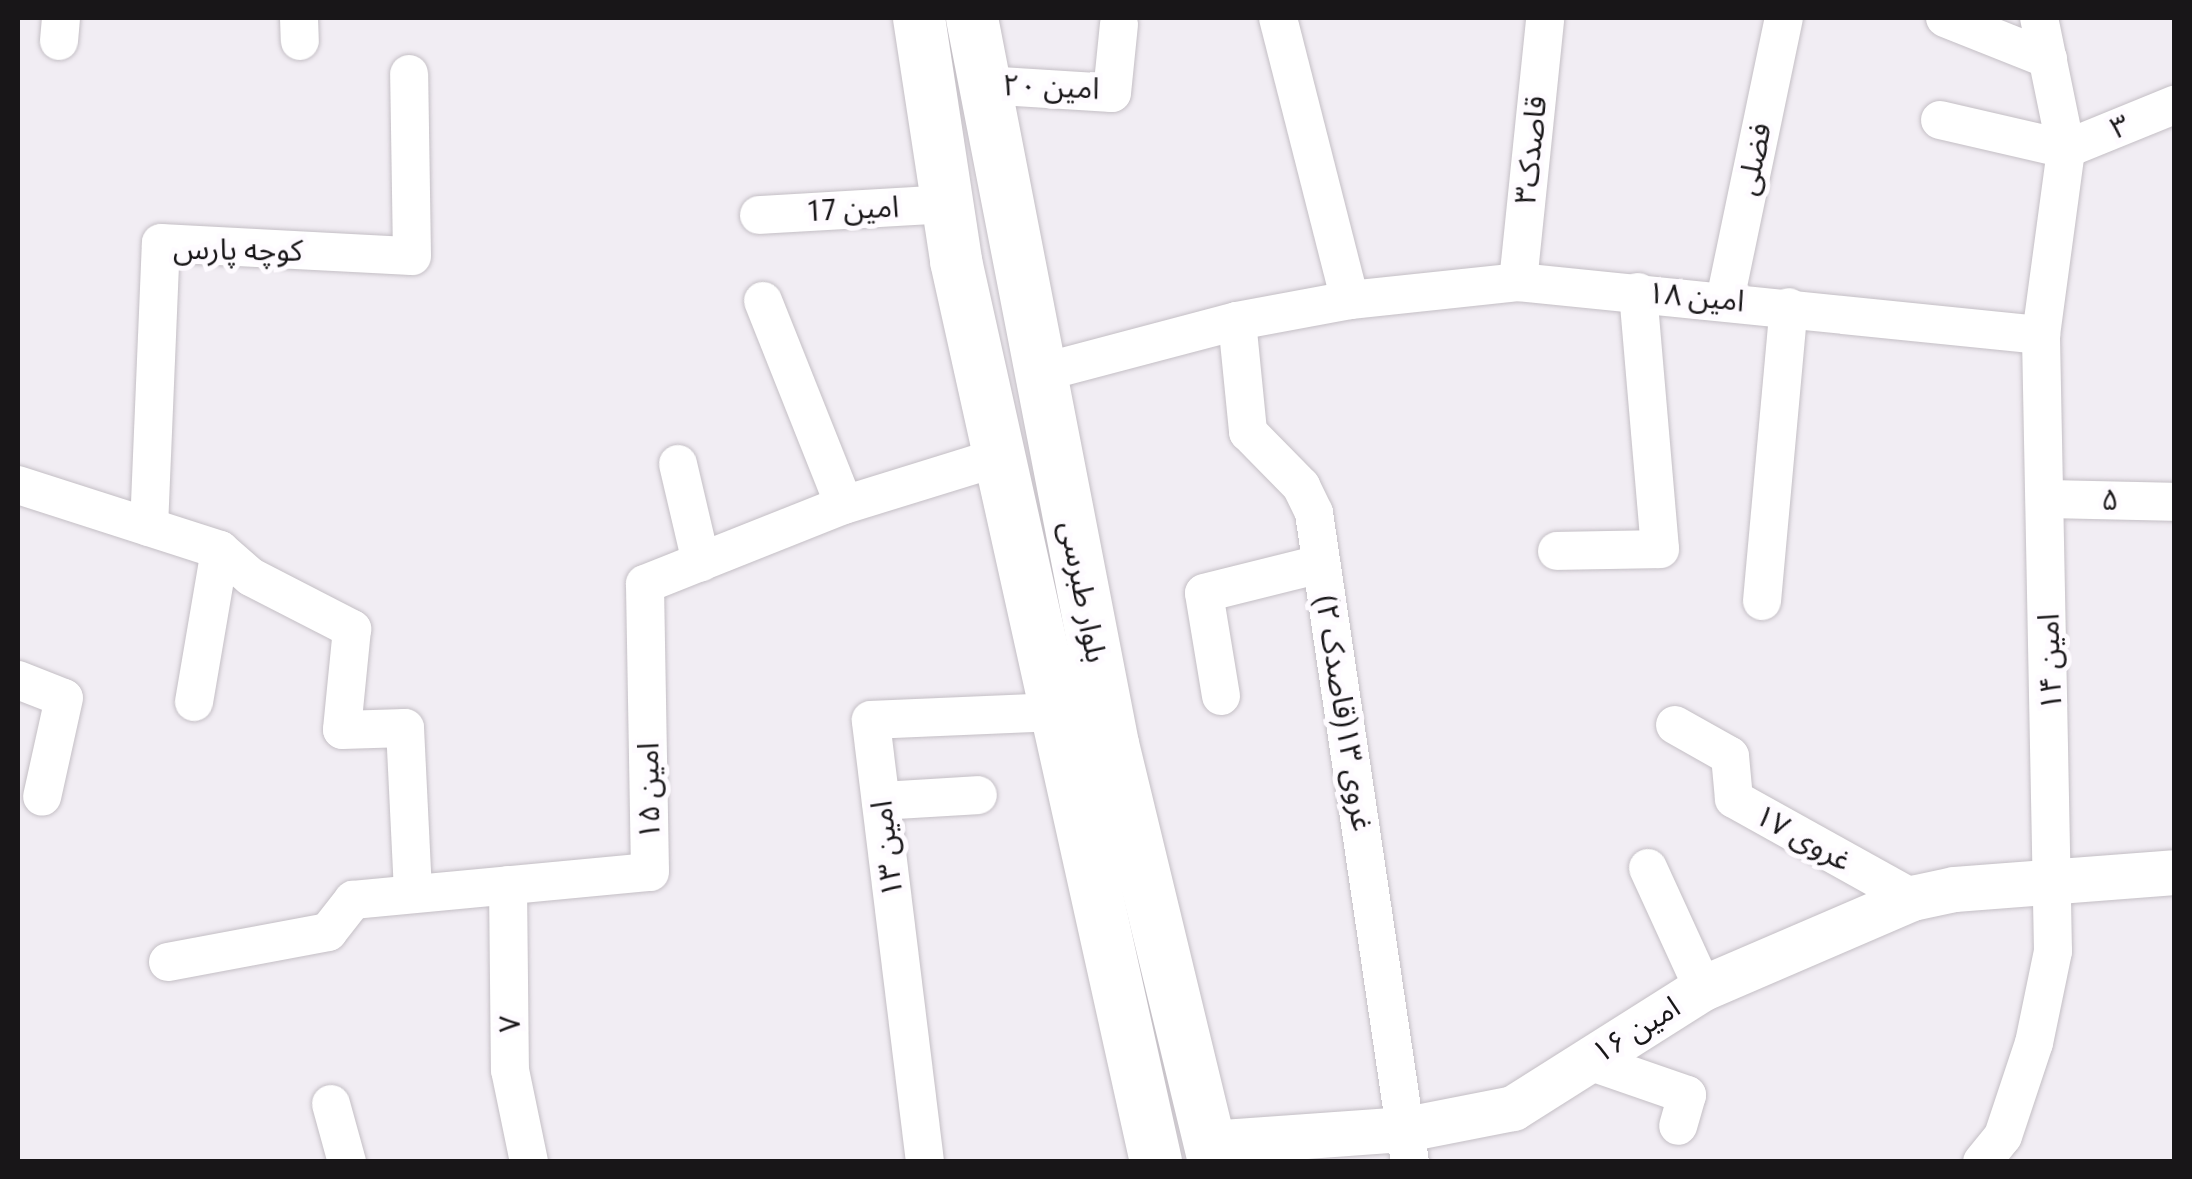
<!DOCTYPE html>
<meta charset="utf-8">
<style>
body{margin:0}
#map{position:relative;width:2192px;height:1179px;overflow:hidden;background:#f1edf3;font-family:"Roboto Condensed","Noto Sans Arabic",sans-serif}
div>[style]{position:absolute}
.roads{filter:drop-shadow(0 0 2px #c4bfc5) drop-shadow(0 0 2px #c4bfc5)}
.minor>*{height:38px;margin:-19px;padding:0 19px;transform-origin:19px;border-radius:19px;background:#fff}
.tertiary>*{height:45px;margin:-22.5px;padding:0 22.5px;transform-origin:22.5px;border-radius:22.5px;background:#fff}
.secondary>*{height:52px;margin:-26px;padding:0 26px;transform-origin:26px;border-radius:26px;background:#fff}
span{translate:-50% -50%;white-space:nowrap;text-align:center;line-height:1.15;-webkit-text-stroke:10px #fefbff;paint-order:stroke}
.street-label{font-size:30px;color:#181618}
.frame{position:absolute;inset:0;border:20px solid #181618;pointer-events:none}
</style>
<div id="map">
<div class="roads">
<div class="minor">
<i style="left:299px;top:18px;width:23px;rotate:88deg"></i>
<i style="left:1278px;top:18px;width:291px;rotate:75.7deg"></i>
<i style="left:1945px;top:18px;width:111px;rotate:21.7deg"></i>
<i style="left:59px;top:41px;width:23px;rotate:-85deg"></i>
<i style="left:984px;top:85px;width:128px;rotate:3.6deg"></i>
<i style="left:1112px;top:93px;width:69px;rotate:-84.2deg"></i>
<i style="left:1940px;top:120px;width:129px;rotate:13deg"></i>
<i style="left:2066px;top:149px;width:117px;rotate:-22.2deg"></i>
<i style="left:759px;top:215px;width:188px;rotate:-3.3deg"></i>
<i style="left:1518px;top:282px;width:264px;rotate:-84.1deg"></i>
<i style="left:1725px;top:300px;width:288px;rotate:-78.2deg"></i>
<i style="left:763px;top:301px;width:219px;rotate:68.3deg"></i>
<i style="left:1237px;top:321px;width:112px;rotate:84.3deg"></i>
<i style="left:1248px;top:432px;width:76px;rotate:45.5deg"></i>
<i style="left:1301px;top:486px;width:30px;rotate:64deg"></i>
<i style="left:1314px;top:513px;width:656px;rotate:81.59deg"></i>
<i style="left:1040px;top:373px;width:204px;rotate:-14.8deg"></i>
<i style="left:1237px;top:321px;width:115px;rotate:-10.5deg"></i>
<i style="left:1350px;top:300px;width:169px;rotate:-6.1deg"></i>
<i style="left:1518px;top:282px;width:526px;rotate:5.79deg"></i>
<i style="left:678px;top:464px;width:101px;rotate:76.8deg"></i>
<i style="left:18px;top:485px;width:212px;rotate:17.8deg"></i>
<i style="left:220px;top:550px;width:41px;rotate:41.1deg"></i>
<i style="left:251px;top:577px;width:114px;rotate:27.2deg"></i>
<i style="left:352px;top:629px;width:101px;rotate:95.7deg"></i>
<i style="left:342px;top:730px;width:63px;rotate:-1.8deg"></i>
<i style="left:405px;top:728px;width:166px;rotate:87.2deg"></i>
<i style="left:2045px;top:499px;width:129px;rotate:1.3deg"></i>
<i style="left:149px;top:527px;width:284px;rotate:-87.6deg"></i>
<i style="left:161px;top:243px;width:251px;rotate:3deg"></i>
<i style="left:412px;top:256px;width:182px;rotate:-90.9deg"></i>
<i style="left:1557px;top:551px;width:103px;rotate:-1.1deg"></i>
<i style="left:1660px;top:549px;width:258px;rotate:-94.9deg"></i>
<i style="left:1762px;top:601px;width:295px;rotate:-84.8deg"></i>
<i style="left:18px;top:680px;width:49px;rotate:21.4deg"></i>
<i style="left:64px;top:698px;width:101px;rotate:102.5deg"></i>
<i style="left:1221px;top:696px;width:104px;rotate:-99.4deg"></i>
<i style="left:1204px;top:593px;width:120px;rotate:-14deg"></i>
<i style="left:194px;top:702px;width:154px;rotate:-80.3deg"></i>
<i style="left:1675px;top:725px;width:63px;rotate:29.4deg"></i>
<i style="left:1730px;top:756px;width:43px;rotate:84.7deg"></i>
<i style="left:1734px;top:799px;width:204px;rotate:29.1deg"></i>
<i style="left:881px;top:801px;width:97px;rotate:-3.5deg"></i>
<i style="left:1648px;top:868px;width:132px;rotate:65.4deg"></i>
<i style="left:508px;top:885px;width:185px;rotate:89.4deg"></i>
<i style="left:510px;top:1070px;width:94px;rotate:78.3deg"></i>
<i style="left:168px;top:962px;width:163px;rotate:-10.6deg"></i>
<i style="left:328px;top:932px;width:41px;rotate:-52deg"></i>
<i style="left:353px;top:900px;width:298px;rotate:-5.4deg"></i>
<i style="left:650px;top:872px;width:288px;rotate:-91deg"></i>
<i style="left:645px;top:584px;width:214px;rotate:-21.7deg"></i>
<i style="left:844px;top:505px;width:162px;rotate:-17.2deg"></i>
<i style="left:1586px;top:1060px;width:107px;rotate:19.1deg"></i>
<i style="left:1687px;top:1095px;width:32px;rotate:106deg"></i>
<i style="left:331px;top:1104px;width:60px;rotate:74.6deg"></i>
<i style="left:925px;top:1162px;width:445px;rotate:-97deg"></i>
<i style="left:871px;top:720px;width:184px;rotate:-2.5deg"></i>
<i style="left:1982px;top:1162px;width:33px;rotate:-51deg"></i>
<i style="left:2003px;top:1136px;width:98px;rotate:-71.6deg"></i>
<i style="left:2034px;top:1043px;width:94px;rotate:-78.3deg"></i>
<i style="left:2053px;top:951px;width:616px;rotate:-91.12deg"></i>
<i style="left:2041px;top:335px;width:188px;rotate:-82.3deg"></i>
<i style="left:2066px;top:149px;width:134px;rotate:-101.6deg"></i>
</div>
<div class="tertiary">
<i style="left:1209px;top:1143px;width:197px;rotate:-4.1deg"></i>
<i style="left:1406px;top:1129px;width:109px;rotate:-11.1deg"></i>
<i style="left:1513px;top:1108px;width:225px;rotate:-32.3deg"></i>
<i style="left:1703px;top:988px;width:228px;rotate:-23.3deg"></i>
<i style="left:1912px;top:898px;width:43px;rotate:-12.1deg"></i>
<i style="left:1954px;top:889px;width:221px;rotate:-4.4deg"></i>
</div>
<div class="secondary">
<i style="left:919px;top:18px;width:246px;rotate:81.3deg"></i>
<i style="left:956px;top:261px;width:923px;rotate:77.48deg"></i>
<i style="left:972px;top:18px;width:740px;rotate:79.01deg"></i>
<i style="left:1113px;top:744px;width:430px;rotate:76.4deg"></i>
</div>
</div>
<div class="street-label">
<span style="left:1051px;top:87px;rotate:2deg">امین ۲۰</span>
<span style="left:2120px;top:127px;rotate:-22deg">۳</span>
<span style="left:1531px;top:150px;rotate:-84deg">قاصدک۳</span>
<span style="left:1754px;top:159px;rotate:-78deg">فضلی</span>
<span style="left:853px;top:209px;rotate:-3deg">امین 17</span>
<span style="left:238px;top:250px;rotate:1deg">کوچه پارس</span>
<span style="left:1696px;top:297px;rotate:5deg">امین ۱۸</span>
<span style="left:2110px;top:500px;rotate:1deg">۵</span>
<span style="left:1083px;top:592px;rotate:79deg">بلوار طبرسی</span>
<span style="left:2050px;top:662px;rotate:-92deg">امین ۱۴</span>
<span style="left:1344px;top:713px;rotate:81deg">غروی ۱۳(قاصدک ۲)</span>
<span style="left:649px;top:791px;rotate:-91deg">امین ۱۵</span>
<span style="left:1803px;top:838px;rotate:29deg">غروی ۱۷</span>
<span style="left:887px;top:849px;rotate:-97deg">امین ۱۳</span>
<span style="left:510px;top:1024px;rotate:-91deg">۷</span>
<span style="left:1636px;top:1030px;rotate:-32deg">امین ۱۶</span>
</div>
<div class="frame"></div>
</div>
